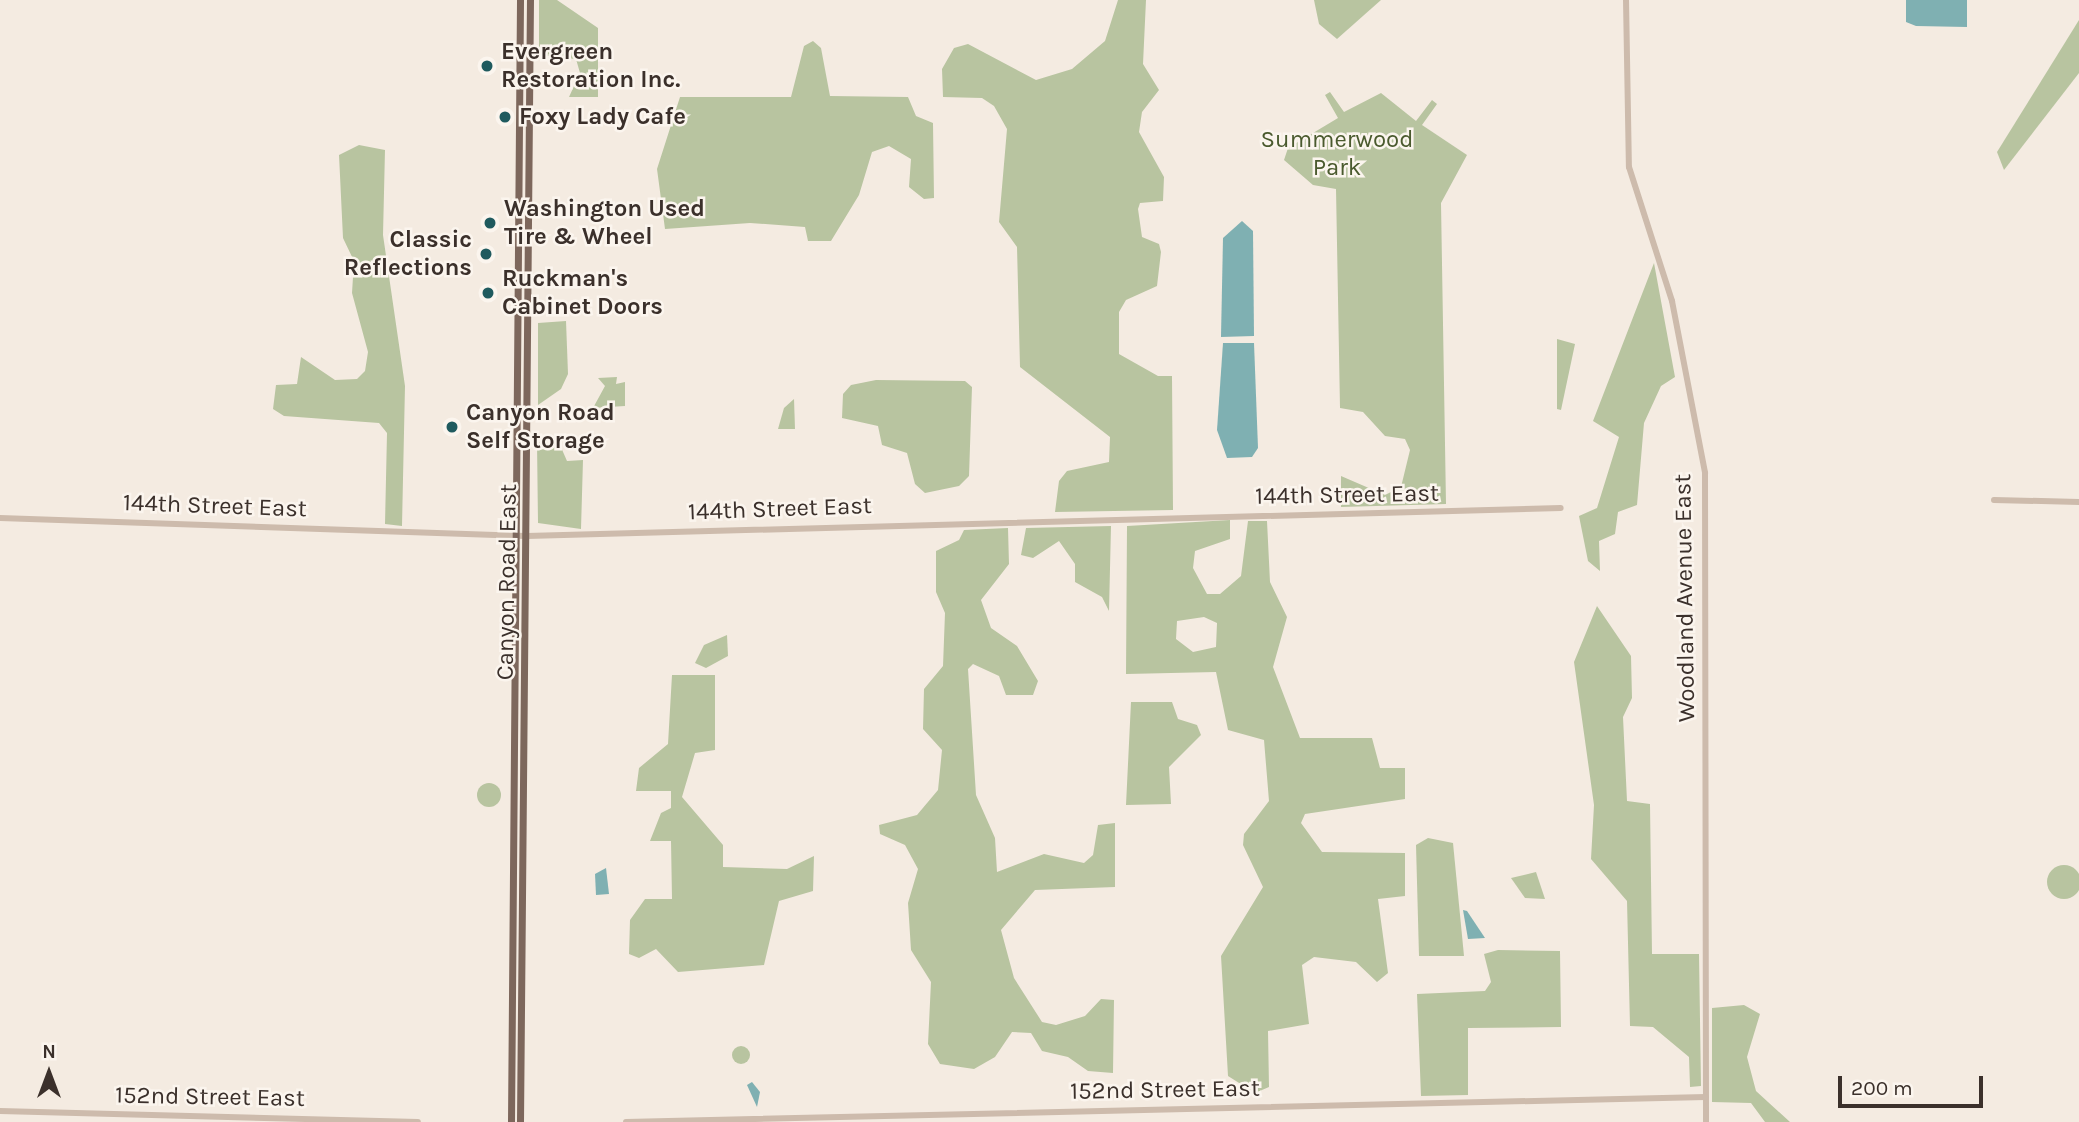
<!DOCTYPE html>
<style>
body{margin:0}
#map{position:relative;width:2079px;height:1122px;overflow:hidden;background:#f4ebe1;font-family:Karla,sans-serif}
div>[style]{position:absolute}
.green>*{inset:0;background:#b8c4a0}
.round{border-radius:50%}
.water>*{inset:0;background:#7fb0b2}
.minor>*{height:6px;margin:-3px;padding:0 3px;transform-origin:3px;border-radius:3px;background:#cdbbac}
.major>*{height:7px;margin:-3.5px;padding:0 3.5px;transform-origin:3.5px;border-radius:3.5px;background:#7d675c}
.dots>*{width:19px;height:19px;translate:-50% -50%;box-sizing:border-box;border:4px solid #fbf5ee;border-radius:50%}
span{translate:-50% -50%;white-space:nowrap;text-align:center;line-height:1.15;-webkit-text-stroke:5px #fbf5ee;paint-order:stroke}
.poi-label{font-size:24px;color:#3b302b;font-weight:700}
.left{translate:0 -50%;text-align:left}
.right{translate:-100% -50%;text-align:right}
.park-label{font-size:24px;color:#4a5a2e}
.street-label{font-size:24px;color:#3b302b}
.north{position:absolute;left:14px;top:1038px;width:70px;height:70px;-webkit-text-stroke:5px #fbf5ee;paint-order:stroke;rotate:0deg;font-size:19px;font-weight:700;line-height:28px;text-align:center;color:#3b302b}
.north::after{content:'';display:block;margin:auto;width:24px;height:32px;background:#3b302b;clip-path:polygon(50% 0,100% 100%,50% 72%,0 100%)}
.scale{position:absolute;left:1838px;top:1076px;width:145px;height:32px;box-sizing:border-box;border:4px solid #3b302b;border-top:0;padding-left:9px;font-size:21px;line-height:24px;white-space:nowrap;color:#3b302b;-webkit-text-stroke:5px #fbf5ee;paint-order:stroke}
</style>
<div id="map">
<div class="green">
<i style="clip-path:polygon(539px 0,557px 0,598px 28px,598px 97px,569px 97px,580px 73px,576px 59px,539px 55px)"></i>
<i style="clip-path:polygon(1118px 0,1146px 0,1143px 64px,1159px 90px,1142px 112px,1139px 132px,1164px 177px,1163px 201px,1140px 203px,1138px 209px,1142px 237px,1159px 244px,1161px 252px,1157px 286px,1126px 300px,1119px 312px,1119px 354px,1158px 376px,1172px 376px,1173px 510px,1055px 512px,1059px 481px,1067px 471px,1109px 462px,1110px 437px,1020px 367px,1017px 247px,999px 222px,1007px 129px,994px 106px,982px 98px,943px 97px,942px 69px,954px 48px,968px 44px,1036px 80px,1072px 69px,1105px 41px)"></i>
<i style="clip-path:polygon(1314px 0,1381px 0,1337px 39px,1319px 24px)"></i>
<i style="clip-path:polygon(2079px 20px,2079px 73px,2004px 170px,1997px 152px)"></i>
<i style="clip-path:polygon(813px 41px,821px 48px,830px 96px,908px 97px,916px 116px,933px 123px,934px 198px,924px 199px,909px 187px,911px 159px,889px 146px,872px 152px,859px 195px,831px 241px,808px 241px,805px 227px,750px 223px,665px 229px,657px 169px,680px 97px,791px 97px,804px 46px)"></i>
<i style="clip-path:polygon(1330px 92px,1344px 112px,1381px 93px,1416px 121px,1432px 100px,1437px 104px,1422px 125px,1467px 155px,1441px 203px,1446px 504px,1341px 507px,1341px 476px,1385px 495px,1401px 487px,1410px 450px,1405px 439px,1385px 436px,1363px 412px,1340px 408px,1336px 189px,1313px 185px,1284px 160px,1288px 148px,1338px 118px,1325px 95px)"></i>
<i style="clip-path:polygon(359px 145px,385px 150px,383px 235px,405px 386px,402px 526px,385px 524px,387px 433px,379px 423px,284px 416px,273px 409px,276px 385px,297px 384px,301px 357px,335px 380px,357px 379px,365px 371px,368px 352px,352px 293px,354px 261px,343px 238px,339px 155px)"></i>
<i style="clip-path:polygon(1654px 263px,1675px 377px,1661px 386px,1644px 423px,1637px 505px,1618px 512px,1615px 534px,1599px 541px,1600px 571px,1588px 561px,1579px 516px,1597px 508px,1619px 437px,1593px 421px)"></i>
<i style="clip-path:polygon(566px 321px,568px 374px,561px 389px,538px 405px,538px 323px)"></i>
<i style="clip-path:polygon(1557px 339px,1575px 344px,1561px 410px,1557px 409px)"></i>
<i style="clip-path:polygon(617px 377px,616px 384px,625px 382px,625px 406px,593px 408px,605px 386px,598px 378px)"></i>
<i style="clip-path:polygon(876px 380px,965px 381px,972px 387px,969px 476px,959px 486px,925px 493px,915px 484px,907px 453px,882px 445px,878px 426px,842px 418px,843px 394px,851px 385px)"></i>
<i style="clip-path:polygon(794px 399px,795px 429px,778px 429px,784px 408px)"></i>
<i style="clip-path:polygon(537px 442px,560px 445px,567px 461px,583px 460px,581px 529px,538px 523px)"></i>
<i style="clip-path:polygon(evenodd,1230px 520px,1230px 539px,1195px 551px,1193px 568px,1207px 594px,1220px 594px,1241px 576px,1248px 521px,1267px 521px,1270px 582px,1287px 617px,1273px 667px,1300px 738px,1372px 738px,1380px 768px,1405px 768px,1405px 799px,1305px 814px,1301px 823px,1322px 852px,1405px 853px,1405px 896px,1378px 899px,1388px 973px,1377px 982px,1356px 962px,1314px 957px,1302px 965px,1309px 1024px,1268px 1031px,1269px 1087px,1255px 1093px,1228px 1076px,1221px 956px,1263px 887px,1243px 845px,1244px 834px,1269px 801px,1264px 740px,1228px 730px,1216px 672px,1126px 674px,1127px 526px,1230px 520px,1204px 617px,1217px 623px,1216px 647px,1193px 652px,1176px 639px,1177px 621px,1204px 617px)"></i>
<i style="clip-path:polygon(1111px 526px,1109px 611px,1102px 597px,1075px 582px,1075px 564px,1059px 541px,1033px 558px,1021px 555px,1026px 528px)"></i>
<i style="clip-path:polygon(1008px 528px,1009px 564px,981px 600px,991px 628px,1017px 646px,1038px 681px,1033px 695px,1006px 695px,999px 676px,973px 664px,968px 669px,976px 795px,995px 838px,997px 872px,1044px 854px,1084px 863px,1093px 855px,1098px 825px,1115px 823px,1115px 887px,1035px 890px,1001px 930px,1014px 978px,1042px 1022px,1056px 1025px,1085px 1016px,1101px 999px,1114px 1000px,1113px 1073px,1088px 1071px,1068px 1057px,1042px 1051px,1031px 1033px,1012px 1032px,995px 1057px,974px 1069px,940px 1064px,928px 1044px,931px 982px,911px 950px,908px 903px,918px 869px,905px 845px,880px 834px,879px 825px,917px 815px,938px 790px,942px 750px,923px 729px,924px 689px,943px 666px,945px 613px,936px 592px,936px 551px,959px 540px,964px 530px)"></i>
<i style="clip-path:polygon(1597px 606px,1631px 656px,1632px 698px,1623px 717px,1627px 801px,1650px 804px,1652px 954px,1699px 954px,1701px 1086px,1690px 1087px,1689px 1057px,1653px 1027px,1630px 1026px,1627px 901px,1591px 859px,1594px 805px,1574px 662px)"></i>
<i style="clip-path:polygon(727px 635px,728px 656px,706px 668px,695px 663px,704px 645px)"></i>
<i style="clip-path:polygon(672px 675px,715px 675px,715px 750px,695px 753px,682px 797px,723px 845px,723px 867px,787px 869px,814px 856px,813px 891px,779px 901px,764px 965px,678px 972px,656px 949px,639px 958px,629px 954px,630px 920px,645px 899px,672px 899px,671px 841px,650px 841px,661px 813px,671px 808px,671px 791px,636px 791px,639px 768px,668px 744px)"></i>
<i style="clip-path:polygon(1131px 702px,1172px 702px,1178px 719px,1197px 725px,1201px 735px,1169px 767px,1171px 804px,1126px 805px)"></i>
<i class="round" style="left:477px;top:783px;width:24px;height:24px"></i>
<i style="clip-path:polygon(1428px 838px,1453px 843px,1464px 956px,1419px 956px,1416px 845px)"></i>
<i class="round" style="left:2047px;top:865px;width:34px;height:34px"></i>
<i style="clip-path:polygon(1536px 872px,1545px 899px,1525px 898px,1511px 878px)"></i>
<i style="clip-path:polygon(1498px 950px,1560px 951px,1561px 1027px,1468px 1028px,1468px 1095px,1421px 1096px,1417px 994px,1485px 991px,1491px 982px,1484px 954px)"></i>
<i style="clip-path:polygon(1744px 1005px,1760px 1014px,1747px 1057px,1756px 1091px,1790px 1122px,1765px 1122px,1751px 1103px,1712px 1102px,1712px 1008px)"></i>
<i class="round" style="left:732px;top:1046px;width:18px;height:18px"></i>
</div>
<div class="water">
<i style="clip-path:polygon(1906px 0,1967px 0,1967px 27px,1916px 26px,1906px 22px)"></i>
<i style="clip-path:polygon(1242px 221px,1253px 231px,1254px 336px,1221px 337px,1223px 238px)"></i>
<i style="clip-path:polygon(1223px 343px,1254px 343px,1258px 448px,1252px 457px,1227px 458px,1217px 430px)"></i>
<i style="clip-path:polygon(606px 868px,609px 894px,596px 895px,595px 874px)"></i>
<i style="clip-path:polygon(1463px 910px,1467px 911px,1485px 938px,1468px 939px)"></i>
<i style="clip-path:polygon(752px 1082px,760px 1092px,757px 1107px,747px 1085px)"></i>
</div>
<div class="minor">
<i style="left:1626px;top:0;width:167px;rotate:89deg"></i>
<i style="left:1629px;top:167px;width:141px;rotate:72.2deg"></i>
<i style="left:1672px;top:301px;width:175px;rotate:79.1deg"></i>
<i style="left:1705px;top:473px;width:649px;rotate:89.91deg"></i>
<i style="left:1994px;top:500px;width:85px;rotate:1.3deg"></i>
<i style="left:0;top:518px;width:527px;rotate:1.96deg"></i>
<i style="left:527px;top:536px;width:1034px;rotate:-1.55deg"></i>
<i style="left:0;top:1111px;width:418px;rotate:1.5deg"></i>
<i style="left:626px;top:1122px;width:1080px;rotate:-1.33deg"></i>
</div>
<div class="major">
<i style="left:511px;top:1122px;width:1122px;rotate:-89.54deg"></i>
<i style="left:520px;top:1122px;width:1122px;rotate:-89.49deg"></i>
</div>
<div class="dots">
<i style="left:487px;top:66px;background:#1f5a5e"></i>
<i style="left:505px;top:117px;background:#1f5a5e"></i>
<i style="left:490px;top:223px;background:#1f5a5e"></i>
<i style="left:486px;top:254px;background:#1f5a5e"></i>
<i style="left:488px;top:293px;background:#1f5a5e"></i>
<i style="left:452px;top:427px;background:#1f5a5e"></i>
</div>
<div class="poi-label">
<span class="left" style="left:501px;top:66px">Evergreen<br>Restoration Inc.</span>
<span class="left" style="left:519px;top:117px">Foxy Lady Cafe</span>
<span class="left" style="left:504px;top:223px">Washington Used<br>Tire &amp; Wheel</span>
<span class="right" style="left:472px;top:254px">Classic<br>Reflections</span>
<span class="left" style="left:502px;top:293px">Ruckman's<br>Cabinet Doors</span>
<span class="left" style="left:466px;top:427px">Canyon Road<br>Self Storage</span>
</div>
<div class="park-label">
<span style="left:1337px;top:154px">Summerwood<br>Park</span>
</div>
<div class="street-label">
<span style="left:1347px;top:495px;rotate:-1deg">144th Street East</span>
<span style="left:215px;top:506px;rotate:2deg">144th Street East</span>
<span style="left:780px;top:509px;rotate:-2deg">144th Street East</span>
<span style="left:507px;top:582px;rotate:-89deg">Canyon Road East</span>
<span style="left:1685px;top:598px;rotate:-91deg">Woodland Avenue East</span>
<span style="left:1165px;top:1090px;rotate:-1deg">152nd Street East</span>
<span style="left:210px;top:1097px;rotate:1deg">152nd Street East</span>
</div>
<div class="north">N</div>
<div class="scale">200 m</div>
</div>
